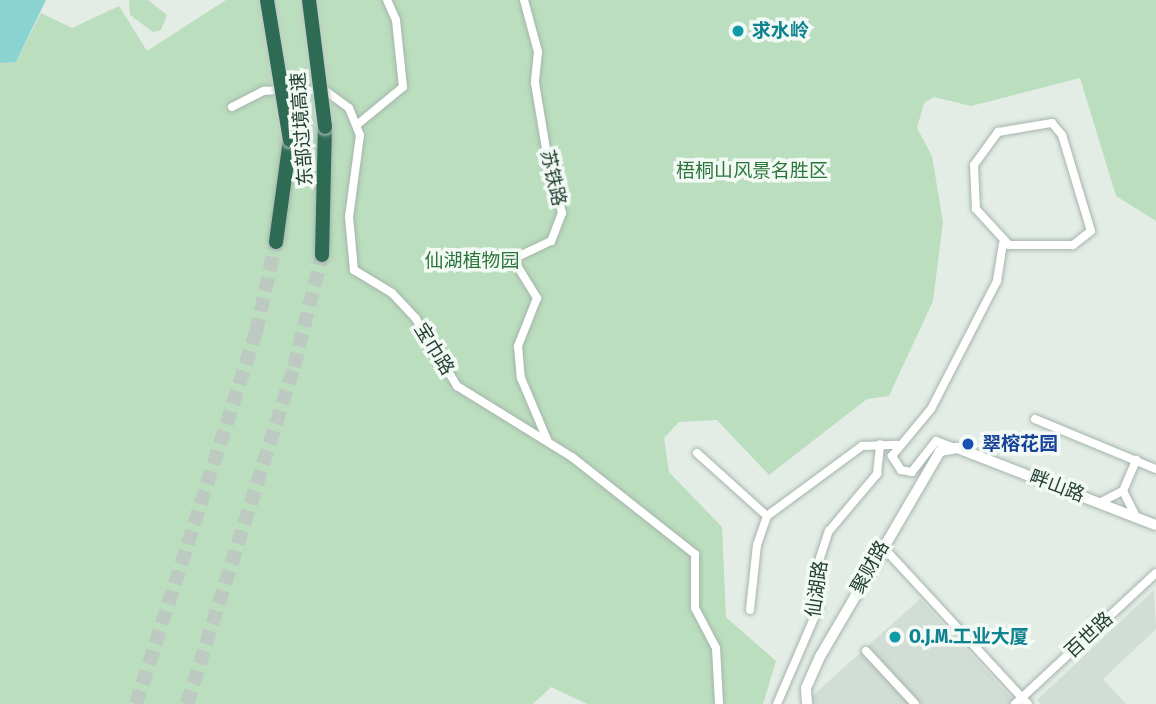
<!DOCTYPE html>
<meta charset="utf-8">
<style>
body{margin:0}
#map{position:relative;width:1156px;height:704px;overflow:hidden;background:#e3ede6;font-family:"Fira Sans Condensed","Noto Sans SC",sans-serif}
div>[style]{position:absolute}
.built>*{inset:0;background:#d1ddd5}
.green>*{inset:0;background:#bbdebe}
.water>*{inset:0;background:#8ad3d1}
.highway-tunnel>*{height:14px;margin-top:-7px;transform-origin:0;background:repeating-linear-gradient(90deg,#bccac2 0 14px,transparent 0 21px)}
.roads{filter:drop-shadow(0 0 2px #a5b5ac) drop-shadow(0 0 2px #a5b5ac)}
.street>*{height:8px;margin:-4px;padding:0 4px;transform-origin:4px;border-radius:4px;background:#fff}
.secondary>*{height:10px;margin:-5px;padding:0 5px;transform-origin:5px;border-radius:5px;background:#fff}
.highway>*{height:14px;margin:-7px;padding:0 7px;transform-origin:7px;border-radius:7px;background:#2d6b54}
.bridges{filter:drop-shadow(0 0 2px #c1c9c6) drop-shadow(0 0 2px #c1c9c6)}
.highway-bridge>*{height:14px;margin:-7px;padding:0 7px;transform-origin:7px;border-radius:7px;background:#2d6b54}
.dots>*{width:19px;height:19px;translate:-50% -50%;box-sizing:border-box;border:4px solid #f3f9f5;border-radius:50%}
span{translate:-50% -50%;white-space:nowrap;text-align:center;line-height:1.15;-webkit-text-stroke:7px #f3f9f5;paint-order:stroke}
.culture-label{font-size:19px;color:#0d838f;font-weight:700}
.left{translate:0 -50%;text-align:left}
.street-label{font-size:19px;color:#223f32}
.park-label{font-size:19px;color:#2b763b}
.transit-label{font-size:19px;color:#164399;font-weight:700}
</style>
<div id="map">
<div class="built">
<i style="clip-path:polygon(1154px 590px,1156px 629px,1103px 679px,1126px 704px,1041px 704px,1037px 700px)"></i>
<i style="clip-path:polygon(920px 599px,1017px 704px,814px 704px,809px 699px)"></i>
</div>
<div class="green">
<i style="clip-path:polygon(129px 0,148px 0,167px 15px,161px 30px,153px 32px,130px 15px)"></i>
<i style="clip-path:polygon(226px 0,1156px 0,1156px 221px,1116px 196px,1080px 78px,971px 106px,934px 97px,924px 103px,917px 128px,932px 156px,943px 222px,933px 301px,889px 396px,867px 399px,769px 475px,717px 420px,679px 422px,664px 438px,669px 472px,722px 527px,726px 617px,776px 661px,763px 704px,587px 704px,551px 687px,533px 704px,0 704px,0 63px,16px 62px,41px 13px,72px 28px,119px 6px,147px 51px)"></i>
</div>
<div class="water">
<i style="clip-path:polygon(0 0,46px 0,16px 62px,0 63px)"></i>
</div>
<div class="highway-tunnel">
<i style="left:136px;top:704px;width:391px;rotate:-72.1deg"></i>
<i style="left:256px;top:332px;width:92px;rotate:-77.5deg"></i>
<i style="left:187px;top:704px;width:354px;rotate:-72.4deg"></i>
<i style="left:294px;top:367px;width:115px;rotate:-76deg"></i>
</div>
<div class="roads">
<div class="street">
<i style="left:524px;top:0;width:54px;rotate:74.9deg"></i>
<i style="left:538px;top:52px;width:31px;rotate:96deg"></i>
<i style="left:535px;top:83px;width:79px;rotate:80.5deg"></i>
<i style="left:548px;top:161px;width:54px;rotate:74.9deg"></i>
<i style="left:562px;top:213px;width:30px;rotate:111deg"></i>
<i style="left:551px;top:241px;width:42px;rotate:154.7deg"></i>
<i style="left:513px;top:259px;width:46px;rotate:58.4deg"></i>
<i style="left:537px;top:298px;width:52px;rotate:111.6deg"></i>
<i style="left:518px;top:346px;width:32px;rotate:85deg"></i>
<i style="left:521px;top:378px;width:69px;rotate:67.1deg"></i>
<i style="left:232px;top:107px;width:36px;rotate:-27deg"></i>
<i style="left:264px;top:91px;width:30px;rotate:-4deg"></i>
<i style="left:294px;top:89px;width:33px;rotate:5deg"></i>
<i style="left:327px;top:92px;width:27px;rotate:36deg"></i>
<i style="left:349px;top:108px;width:29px;rotate:68deg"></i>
<i style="left:360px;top:135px;width:83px;rotate:97.6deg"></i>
<i style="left:349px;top:217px;width:53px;rotate:84.6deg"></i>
<i style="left:354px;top:270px;width:44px;rotate:31.2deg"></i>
<i style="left:392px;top:293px;width:35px;rotate:47deg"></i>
<i style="left:416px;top:319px;width:79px;rotate:58.5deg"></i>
<i style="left:457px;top:386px;width:135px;rotate:31.7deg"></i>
<i style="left:572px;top:457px;width:157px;rotate:38.3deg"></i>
<i style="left:695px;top:554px;width:54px;rotate:90deg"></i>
<i style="left:695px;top:608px;width:45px;rotate:62.3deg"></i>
<i style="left:716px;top:648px;width:56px;rotate:86.9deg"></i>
<i style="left:1052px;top:123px;width:16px;rotate:50deg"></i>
<i style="left:1062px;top:135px;width:100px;rotate:73.2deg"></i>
<i style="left:1091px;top:231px;width:23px;rotate:142deg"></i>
<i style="left:1073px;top:245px;width:64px;rotate:180deg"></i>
<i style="left:1009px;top:245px;width:49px;rotate:-132.5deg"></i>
<i style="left:976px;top:209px;width:44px;rotate:-92.6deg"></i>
<i style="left:974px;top:165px;width:41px;rotate:-54deg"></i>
<i style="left:998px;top:132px;width:55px;rotate:-9.5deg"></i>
<i style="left:358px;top:124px;width:58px;rotate:-39.4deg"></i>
<i style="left:403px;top:87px;width:67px;rotate:-96deg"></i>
<i style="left:396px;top:20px;width:22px;rotate:-114deg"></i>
<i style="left:1035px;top:419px;width:131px;rotate:22.5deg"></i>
<i style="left:952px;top:447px;width:17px;rotate:-159deg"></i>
<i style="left:936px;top:441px;width:39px;rotate:128deg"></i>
<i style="left:912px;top:472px;width:11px;rotate:-170deg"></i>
<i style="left:901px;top:470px;width:17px;rotate:-123deg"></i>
<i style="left:892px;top:456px;width:61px;rotate:-50.3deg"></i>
<i style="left:931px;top:409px;width:144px;rotate:-62.7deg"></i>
<i style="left:997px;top:281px;width:38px;rotate:-81deg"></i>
<i style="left:697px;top:453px;width:94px;rotate:42deg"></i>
<i style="left:1123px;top:491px;width:34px;rotate:-67deg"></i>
<i style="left:1099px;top:503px;width:27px;rotate:-27deg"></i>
<i style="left:1123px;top:491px;width:29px;rotate:63deg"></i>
<i style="left:767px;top:516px;width:118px;rotate:-36.4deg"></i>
<i style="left:862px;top:446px;width:35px;rotate:-2deg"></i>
<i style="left:882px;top:546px;width:215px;rotate:47.3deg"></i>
<i style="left:750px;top:610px;width:65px;rotate:-83.9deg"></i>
<i style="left:757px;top:545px;width:31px;rotate:-71deg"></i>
<i style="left:866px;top:651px;width:72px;rotate:47.2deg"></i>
<i style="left:777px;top:704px;width:103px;rotate:-66.7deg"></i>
<i style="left:818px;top:609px;width:45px;rotate:-90deg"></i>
<i style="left:818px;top:564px;width:35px;rotate:-72deg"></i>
<i style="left:829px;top:531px;width:75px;rotate:-49.9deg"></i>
<i style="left:877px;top:474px;width:30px;rotate:-84deg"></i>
<i style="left:1015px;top:704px;width:192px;rotate:-42.9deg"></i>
</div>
<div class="secondary">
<i style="left:807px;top:704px;width:16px;rotate:-94deg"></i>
<i style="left:806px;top:688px;width:36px;rotate:-66deg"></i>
<i style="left:821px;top:655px;width:236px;rotate:-59.7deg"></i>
<i style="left:940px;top:451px;width:17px;rotate:-10deg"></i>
<i style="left:957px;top:448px;width:213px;rotate:21.2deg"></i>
</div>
<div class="highway">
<i style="left:276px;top:242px;width:103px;rotate:-82.2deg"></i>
<i style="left:322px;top:255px;width:128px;rotate:-88.7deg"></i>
</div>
</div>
<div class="bridges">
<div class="highway-bridge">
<i style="left:267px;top:0;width:142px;rotate:80.7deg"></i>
<i style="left:309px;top:0;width:128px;rotate:82.8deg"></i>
</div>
</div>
<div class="dots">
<i style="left:738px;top:31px;background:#0f9aa8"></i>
<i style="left:968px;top:444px;background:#1a4fb4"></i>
<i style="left:895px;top:637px;background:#0f9aa8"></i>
</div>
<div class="culture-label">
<span class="left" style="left:752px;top:31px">求水岭</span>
<span class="left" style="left:909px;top:637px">O.J.M.工业大厦</span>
</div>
<div class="street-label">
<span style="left:302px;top:129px;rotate:-94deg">东部过境高速</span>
<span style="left:553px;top:178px;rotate:77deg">苏铁路</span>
<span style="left:434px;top:349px;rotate:58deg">宝巾路</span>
<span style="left:1057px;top:486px;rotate:21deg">畔山路</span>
<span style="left:870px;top:567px;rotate:-61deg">聚财路</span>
<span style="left:817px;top:589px;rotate:-82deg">仙湖路</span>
<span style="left:1089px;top:635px;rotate:-43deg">百世路</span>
</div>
<div class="park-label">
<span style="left:752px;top:171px">梧桐山风景名胜区</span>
<span style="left:472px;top:261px">仙湖植物园</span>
</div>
<div class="transit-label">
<span class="left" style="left:982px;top:444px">翠榕花园</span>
</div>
</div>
